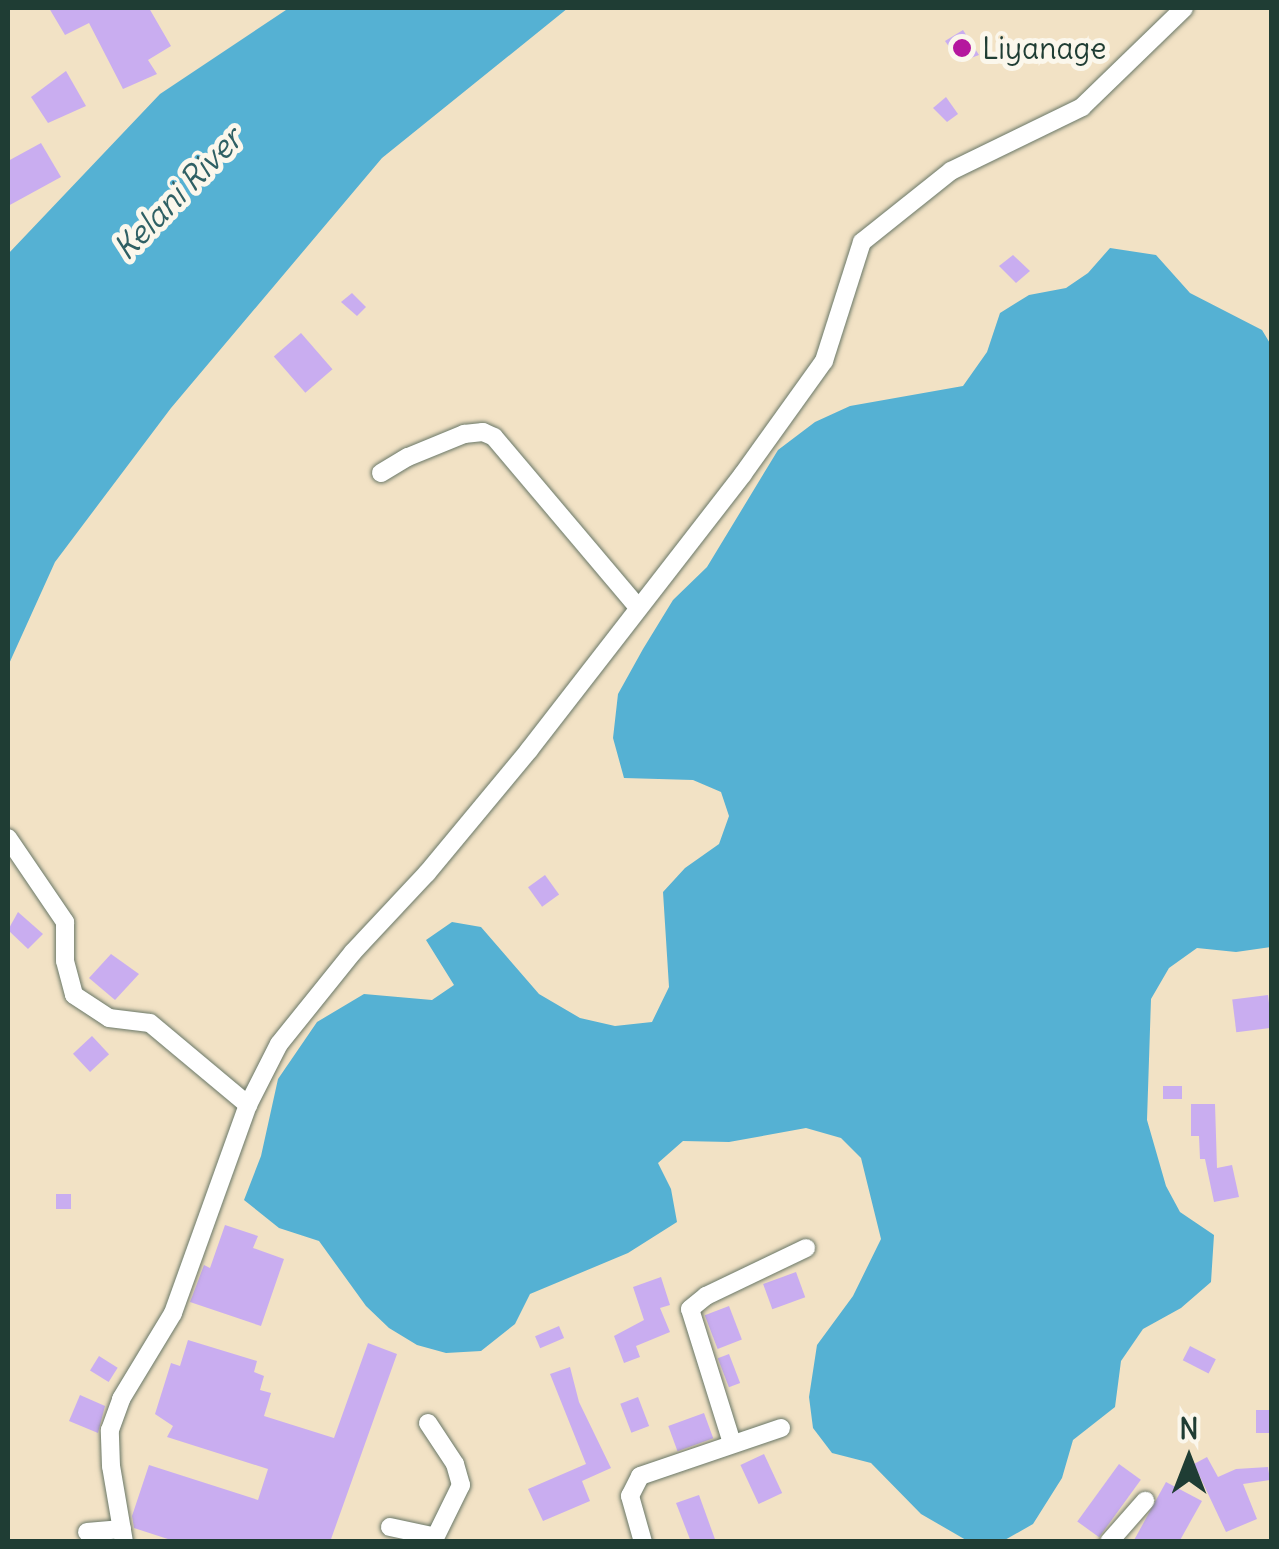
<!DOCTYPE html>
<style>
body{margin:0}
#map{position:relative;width:1279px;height:1549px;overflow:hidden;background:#f2e2c5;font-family:Delius,sans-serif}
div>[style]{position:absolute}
.water>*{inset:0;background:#55b1d3}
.building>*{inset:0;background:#c9adf0;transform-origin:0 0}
.roads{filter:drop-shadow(0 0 2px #697767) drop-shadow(0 0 2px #697767)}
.minor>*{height:18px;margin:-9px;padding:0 9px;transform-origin:9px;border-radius:9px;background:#fff}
.dots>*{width:28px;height:28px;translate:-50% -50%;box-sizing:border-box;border:5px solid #fbf7ec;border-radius:50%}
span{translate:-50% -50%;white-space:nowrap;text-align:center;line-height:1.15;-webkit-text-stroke:10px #fbf7ec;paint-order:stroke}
.poi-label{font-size:30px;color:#1f3d34}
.left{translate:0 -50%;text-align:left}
.water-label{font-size:32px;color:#2f6064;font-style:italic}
.frame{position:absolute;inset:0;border:10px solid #1f3d34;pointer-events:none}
.north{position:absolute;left:1139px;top:1409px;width:100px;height:100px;-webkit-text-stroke:8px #fbf7ec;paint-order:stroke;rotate:0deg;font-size:28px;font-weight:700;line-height:40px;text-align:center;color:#1f3d34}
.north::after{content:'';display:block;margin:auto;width:35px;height:45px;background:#1f3d34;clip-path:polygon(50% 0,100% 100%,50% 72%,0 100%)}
</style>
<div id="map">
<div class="water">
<i style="clip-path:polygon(289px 8px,568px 8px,382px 158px,171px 408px,55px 562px,8px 666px,8px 254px,160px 94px)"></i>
<i style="clip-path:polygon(1110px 248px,1156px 255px,1190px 293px,1262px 330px,1271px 345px,1271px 947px,1236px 952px,1197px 948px,1169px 968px,1151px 999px,1147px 1120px,1166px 1186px,1180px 1212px,1214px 1235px,1211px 1282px,1181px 1308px,1143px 1329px,1121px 1361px,1115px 1407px,1073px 1440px,1062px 1478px,1033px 1524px,1003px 1541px,966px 1540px,921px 1514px,871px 1463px,832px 1453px,813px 1428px,809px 1397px,817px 1345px,853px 1296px,881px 1239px,861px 1158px,841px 1138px,806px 1128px,729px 1142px,683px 1141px,658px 1163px,671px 1189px,677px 1222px,628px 1253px,530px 1294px,515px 1324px,481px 1351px,446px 1353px,417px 1345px,389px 1328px,366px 1306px,319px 1241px,279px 1228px,244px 1200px,261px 1156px,278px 1079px,317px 1022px,364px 994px,432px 1000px,454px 985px,426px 940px,452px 922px,481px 927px,539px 994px,580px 1018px,615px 1026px,652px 1022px,669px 987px,663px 892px,685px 868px,719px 844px,729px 816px,721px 792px,693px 780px,624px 778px,613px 738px,618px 694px,643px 649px,673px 600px,707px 567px,778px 450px,815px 422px,850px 406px,963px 386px,987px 352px,1000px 313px,1029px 295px,1066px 288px,1088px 273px)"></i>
</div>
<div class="building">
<i style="clip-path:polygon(49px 8px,149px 8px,171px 46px,148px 60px,157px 74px,123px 89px,89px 23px,65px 35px)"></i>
<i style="clip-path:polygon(963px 30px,979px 55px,960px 62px,945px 41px)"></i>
<i style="clip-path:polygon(66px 71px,86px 106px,48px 123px,31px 97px)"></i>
<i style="clip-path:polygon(946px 97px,958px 114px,947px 122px,933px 108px)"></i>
<i style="clip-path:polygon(41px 143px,61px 177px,8px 206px,8px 161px)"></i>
<i style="clip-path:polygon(1013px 255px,1030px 271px,1016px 283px,999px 266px)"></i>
<i style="clip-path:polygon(352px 293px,366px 307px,357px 316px,341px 302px)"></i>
<i style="left:301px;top:333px;width:48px;height:36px;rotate:49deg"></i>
<i style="left:545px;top:875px;width:24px;height:21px;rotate:54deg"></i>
<i style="clip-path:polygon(18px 912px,43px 934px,28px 949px,8px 930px)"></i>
<i style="clip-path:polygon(111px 954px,139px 974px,115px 1000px,89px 978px)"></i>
<i style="left:1268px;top:995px;width:33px;height:36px;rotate:83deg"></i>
<i style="left:92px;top:1036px;width:25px;height:26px;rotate:47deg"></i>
<i style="left:1163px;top:1086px;width:19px;height:13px"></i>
<i style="clip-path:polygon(1191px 1104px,1215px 1104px,1217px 1168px,1232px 1165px,1239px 1197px,1214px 1202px,1205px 1159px,1200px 1159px,1199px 1136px,1191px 1136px)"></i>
<i style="left:56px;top:1194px;width:15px;height:15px"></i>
<i style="clip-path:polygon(225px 1225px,258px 1236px,253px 1248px,284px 1259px,261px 1326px,190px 1302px,204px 1265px,210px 1268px)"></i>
<i style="left:796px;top:1272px;width:27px;height:35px;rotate:70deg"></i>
<i style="clip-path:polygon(661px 1277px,670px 1305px,660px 1308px,670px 1332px,636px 1346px,640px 1357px,624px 1363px,614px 1336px,644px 1320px,633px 1287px)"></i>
<i style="left:729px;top:1306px;width:36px;height:26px;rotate:69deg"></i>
<i style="left:559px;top:1326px;width:13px;height:26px;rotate:67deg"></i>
<i style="clip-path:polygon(188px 1340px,257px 1361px,254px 1372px,264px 1376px,260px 1390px,271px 1393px,264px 1416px,334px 1438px,368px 1343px,397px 1354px,330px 1542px,177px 1542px,134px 1528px,132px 1516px,149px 1465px,258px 1500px,268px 1469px,167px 1437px,173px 1426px,155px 1414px,171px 1363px,180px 1366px)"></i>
<i style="left:1190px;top:1346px;width:29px;height:16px;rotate:27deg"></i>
<i style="left:729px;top:1354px;width:31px;height:12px;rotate:69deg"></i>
<i style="left:99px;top:1356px;width:22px;height:17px;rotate:32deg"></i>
<i style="clip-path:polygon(570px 1367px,579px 1402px,611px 1468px,582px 1481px,590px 1501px,543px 1521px,528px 1489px,586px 1464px,550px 1374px)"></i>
<i style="clip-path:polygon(80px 1395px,105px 1406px,98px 1433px,69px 1421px)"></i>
<i style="left:638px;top:1397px;width:31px;height:19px;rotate:69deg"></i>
<i style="left:1256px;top:1410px;width:16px;height:23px"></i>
<i style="left:704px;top:1413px;width:27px;height:38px;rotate:70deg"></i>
<i style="left:764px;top:1454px;width:43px;height:26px;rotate:65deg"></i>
<i style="clip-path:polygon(1207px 1457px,1218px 1477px,1236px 1469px,1268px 1467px,1270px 1480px,1243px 1484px,1257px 1519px,1226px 1532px,1194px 1464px)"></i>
<i style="left:1119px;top:1464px;width:27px;height:71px;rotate:36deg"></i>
<i style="clip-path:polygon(1166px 1482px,1202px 1501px,1179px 1542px,1133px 1542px)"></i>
<i style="clip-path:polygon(699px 1495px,716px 1542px,691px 1542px,676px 1503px)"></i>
</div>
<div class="roads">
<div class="minor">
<i style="left:381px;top:473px;width:31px;rotate:-31deg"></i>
<i style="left:408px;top:457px;width:61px;rotate:-22.3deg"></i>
<i style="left:464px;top:434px;width:19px;rotate:-6deg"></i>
<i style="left:483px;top:432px;width:12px;rotate:24deg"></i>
<i style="left:494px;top:437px;width:221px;rotate:49.8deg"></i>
<i style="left:8px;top:838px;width:102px;rotate:55.8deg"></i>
<i style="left:65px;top:922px;width:39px;rotate:90deg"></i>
<i style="left:65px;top:961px;width:35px;rotate:75deg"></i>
<i style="left:74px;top:995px;width:42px;rotate:33.3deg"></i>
<i style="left:109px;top:1018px;width:41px;rotate:7deg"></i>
<i style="left:150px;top:1023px;width:128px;rotate:39.9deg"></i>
<i style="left:428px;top:1423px;width:49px;rotate:56.6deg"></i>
<i style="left:455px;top:1464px;width:22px;rotate:74deg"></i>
<i style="left:461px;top:1485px;width:64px;rotate:116.2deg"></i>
<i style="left:732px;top:1443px;width:140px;rotate:-107.4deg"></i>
<i style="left:690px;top:1309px;width:21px;rotate:-39deg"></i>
<i style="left:706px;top:1296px;width:111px;rotate:-25.6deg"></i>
<i style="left:390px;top:1527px;width:43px;rotate:12.1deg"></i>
<i style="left:87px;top:1532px;width:35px;rotate:-5deg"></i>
<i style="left:124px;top:1542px;width:77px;rotate:-99.7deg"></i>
<i style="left:111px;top:1466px;width:36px;rotate:-92deg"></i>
<i style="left:110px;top:1430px;width:33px;rotate:-70deg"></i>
<i style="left:121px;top:1399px;width:100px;rotate:-58.8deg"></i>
<i style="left:173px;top:1313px;width:221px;rotate:-70.2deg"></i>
<i style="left:248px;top:1105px;width:68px;rotate:-63.1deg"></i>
<i style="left:279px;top:1044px;width:118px;rotate:-51.2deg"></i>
<i style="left:353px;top:952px;width:108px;rotate:-46.9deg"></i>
<i style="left:427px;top:873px;width:160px;rotate:-50.3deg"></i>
<i style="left:529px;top:750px;width:349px;rotate:-52.2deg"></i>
<i style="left:743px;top:474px;width:139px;rotate:-54.4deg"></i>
<i style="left:824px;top:361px;width:125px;rotate:-72.3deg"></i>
<i style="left:862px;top:242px;width:114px;rotate:-38.6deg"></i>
<i style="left:951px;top:171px;width:146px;rotate:-26deg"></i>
<i style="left:1082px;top:107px;width:142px;rotate:-44.1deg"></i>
<i style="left:643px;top:1542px;width:48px;rotate:-105.8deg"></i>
<i style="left:630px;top:1496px;width:22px;rotate:-63deg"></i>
<i style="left:640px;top:1476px;width:149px;rotate:-18.8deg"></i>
<i style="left:1109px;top:1542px;width:55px;rotate:-48.7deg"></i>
</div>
</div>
<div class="dots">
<i style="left:962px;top:48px;background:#b5179e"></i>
</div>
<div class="poi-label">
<span class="left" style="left:982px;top:48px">Liyanage</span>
</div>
<div class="water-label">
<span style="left:178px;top:194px;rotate:-46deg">Kelani River</span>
</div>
<div class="frame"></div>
<div class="north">N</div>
</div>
